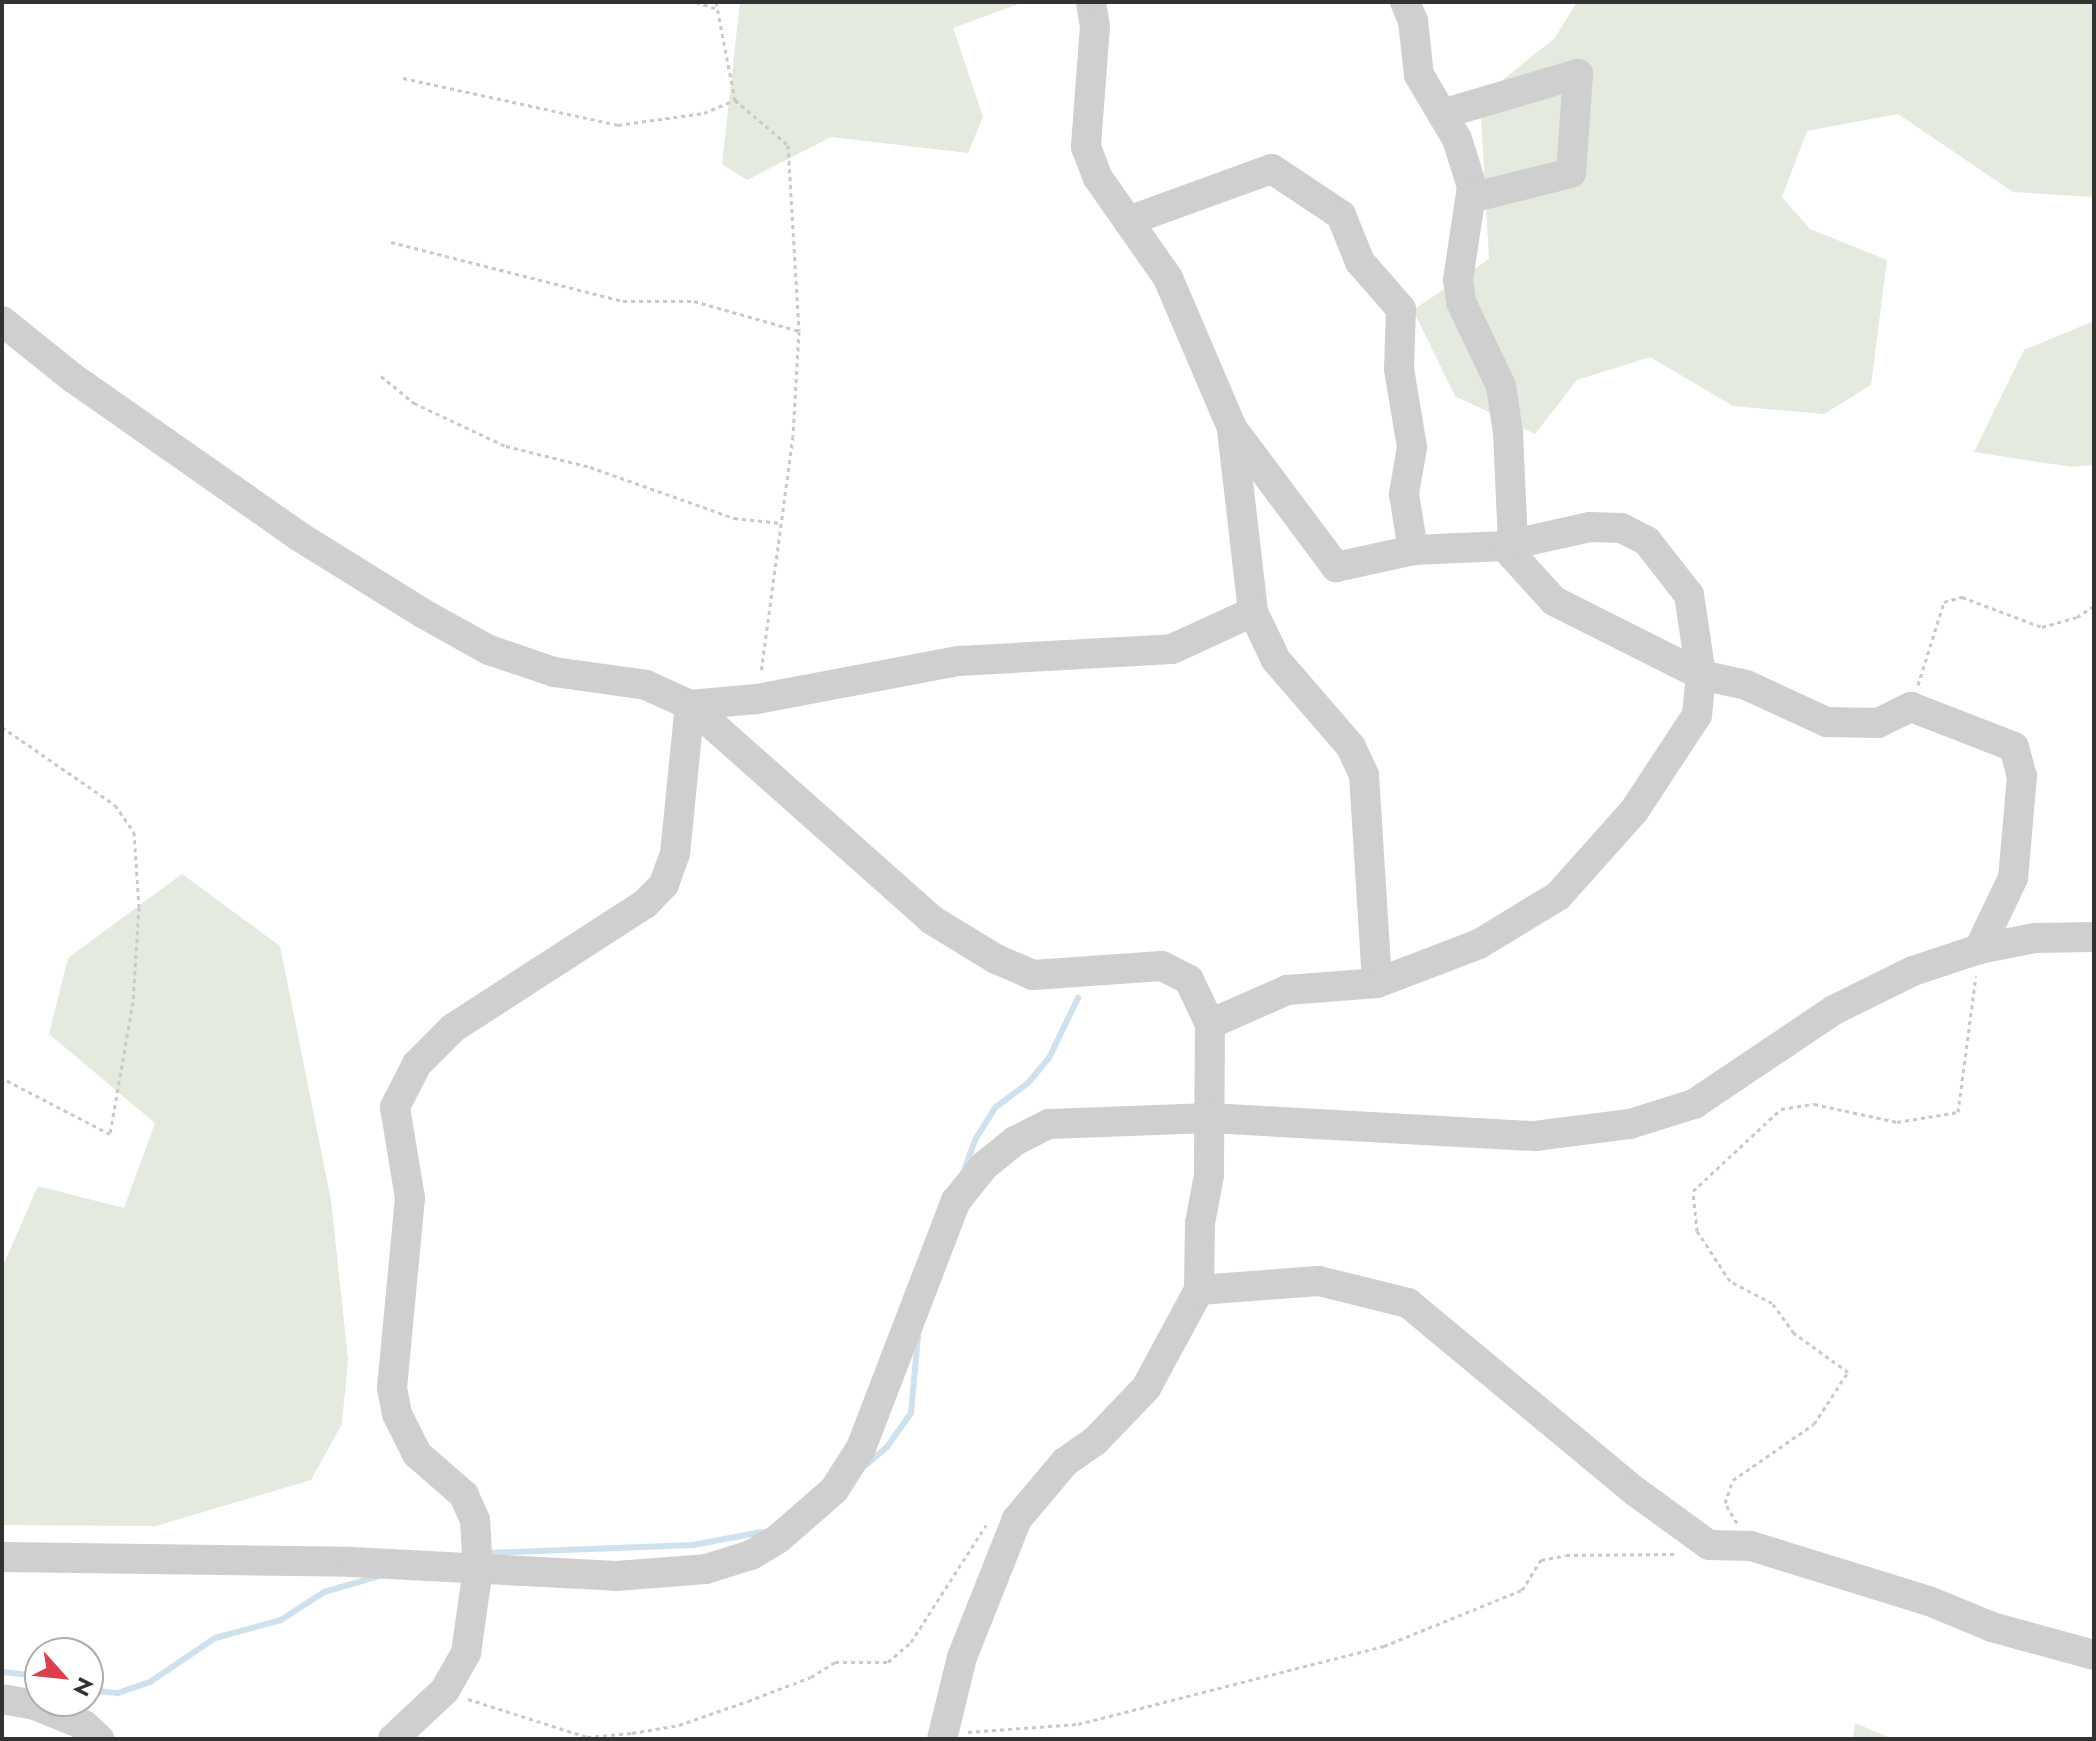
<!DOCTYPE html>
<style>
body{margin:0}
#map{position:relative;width:2096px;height:1741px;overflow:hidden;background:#fff;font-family:Jost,sans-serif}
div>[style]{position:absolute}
.green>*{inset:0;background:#e5eade}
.stream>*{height:6px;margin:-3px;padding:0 3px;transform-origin:3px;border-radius:3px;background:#cfe1ec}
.path>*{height:3px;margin-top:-1.5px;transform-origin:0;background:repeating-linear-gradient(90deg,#c9c9c9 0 4px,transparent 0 8px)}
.minor>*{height:30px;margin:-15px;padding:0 15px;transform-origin:15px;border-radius:15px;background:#cfcfcf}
span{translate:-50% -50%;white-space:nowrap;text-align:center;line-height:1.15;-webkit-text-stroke:8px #fff;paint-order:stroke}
.frame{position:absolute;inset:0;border:4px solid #323232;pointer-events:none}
.north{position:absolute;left:24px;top:1637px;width:80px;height:80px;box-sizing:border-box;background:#fff;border:2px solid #adadad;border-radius:50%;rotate:117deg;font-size:22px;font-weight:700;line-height:32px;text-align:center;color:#323232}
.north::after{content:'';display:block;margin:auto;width:28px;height:36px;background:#dd3f4e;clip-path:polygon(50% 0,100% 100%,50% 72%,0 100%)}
</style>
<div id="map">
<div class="green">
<i style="clip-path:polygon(740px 2px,1024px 2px,953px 28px,983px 117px,968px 153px,831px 137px,747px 180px,722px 164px)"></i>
<i style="clip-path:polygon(1577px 2px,2094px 2px,2094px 197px,2013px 192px,1898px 114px,1807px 131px,1782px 197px,1810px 229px,1887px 260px,1871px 385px,1824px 414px,1733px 406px,1650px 357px,1577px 380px,1535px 434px,1455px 396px,1413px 310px,1489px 259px,1480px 98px,1555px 38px)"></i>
<i style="clip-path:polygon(2094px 321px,2094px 465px,2072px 467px,1974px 452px,2024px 350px)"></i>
<i style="clip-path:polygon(182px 874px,280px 946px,331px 1200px,348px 1359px,342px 1424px,311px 1480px,156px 1526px,2px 1525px,2px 1268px,38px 1186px,124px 1208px,155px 1123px,49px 1034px,68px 958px)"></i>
<i style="clip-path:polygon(1855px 1723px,1893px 1739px,1853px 1739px)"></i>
</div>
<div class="stream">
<i style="left:965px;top:1168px;width:30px;rotate:-70deg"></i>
<i style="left:975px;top:1140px;width:39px;rotate:-58deg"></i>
<i style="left:996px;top:1107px;width:40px;rotate:-37deg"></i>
<i style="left:1028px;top:1083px;width:33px;rotate:-50deg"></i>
<i style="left:1049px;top:1058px;width:67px;rotate:-64.2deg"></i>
<i style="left:865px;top:1466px;width:29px;rotate:-41deg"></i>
<i style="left:887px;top:1447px;width:42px;rotate:-54.8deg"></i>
<i style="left:911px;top:1413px;width:77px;rotate:-84.8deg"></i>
<i style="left:487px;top:1553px;width:206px;rotate:-2.2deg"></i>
<i style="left:693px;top:1545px;width:70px;rotate:-10.7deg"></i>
<i style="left:2px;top:1672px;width:38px;rotate:6deg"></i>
<i style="left:88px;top:1690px;width:30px;rotate:6deg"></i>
<i style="left:118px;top:1693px;width:34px;rotate:-19deg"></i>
<i style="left:150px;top:1682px;width:78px;rotate:-34.1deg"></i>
<i style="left:215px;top:1638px;width:68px;rotate:-15.3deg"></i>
<i style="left:281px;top:1620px;width:51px;rotate:-33.1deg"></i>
<i style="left:324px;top:1592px;width:57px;rotate:-16.2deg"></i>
</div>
<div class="path">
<i style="left:696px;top:2px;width:20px;rotate:18deg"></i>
<i style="left:716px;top:2px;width:100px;rotate:79deg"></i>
<i style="left:735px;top:100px;width:70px;rotate:40.3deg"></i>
<i style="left:788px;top:145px;width:186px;rotate:86.6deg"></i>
<i style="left:799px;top:331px;width:105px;rotate:93.3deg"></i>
<i style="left:793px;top:436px;width:238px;rotate:97.7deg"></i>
<i style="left:403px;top:78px;width:220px;rotate:12.3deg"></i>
<i style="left:618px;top:125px;width:87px;rotate:-7.9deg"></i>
<i style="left:704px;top:113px;width:33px;rotate:-23deg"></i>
<i style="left:391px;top:242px;width:239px;rotate:14.3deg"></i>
<i style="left:623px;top:301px;width:71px"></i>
<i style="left:694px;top:301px;width:109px;rotate:15.9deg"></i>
<i style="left:381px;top:376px;width:43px;rotate:39.3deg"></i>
<i style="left:414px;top:403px;width:102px;rotate:25.1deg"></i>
<i style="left:506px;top:446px;width:87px;rotate:14deg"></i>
<i style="left:590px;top:467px;width:153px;rotate:19.5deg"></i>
<i style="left:734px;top:518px;width:46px;rotate:6.2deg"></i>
<i style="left:1918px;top:685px;width:87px;rotate:-72.6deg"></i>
<i style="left:1944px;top:602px;width:19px;rotate:-16deg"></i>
<i style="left:1962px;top:597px;width:85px;rotate:20.6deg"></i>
<i style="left:2042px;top:627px;width:36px;rotate:-16deg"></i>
<i style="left:2077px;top:617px;width:20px;rotate:-33deg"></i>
<i style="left:2px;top:727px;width:137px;rotate:34.6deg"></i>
<i style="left:115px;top:805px;width:33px;rotate:55deg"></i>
<i style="left:134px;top:832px;width:75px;rotate:86.2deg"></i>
<i style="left:139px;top:907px;width:95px;rotate:93.6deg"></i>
<i style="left:133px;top:1002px;width:134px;rotate:99.9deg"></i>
<i style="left:110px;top:1134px;width:122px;rotate:-152.6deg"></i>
<i style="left:1737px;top:1523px;width:23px;rotate:-121deg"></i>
<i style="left:1725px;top:1503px;width:24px;rotate:-71deg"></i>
<i style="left:1733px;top:1480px;width:98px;rotate:-34.7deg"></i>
<i style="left:1814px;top:1424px;width:62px;rotate:-56.8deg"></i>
<i style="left:1848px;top:1372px;width:67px;rotate:-144.2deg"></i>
<i style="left:1794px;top:1333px;width:37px;rotate:-126deg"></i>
<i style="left:1772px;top:1303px;width:47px;rotate:-152.4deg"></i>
<i style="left:1730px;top:1281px;width:60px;rotate:-123.4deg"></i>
<i style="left:1697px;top:1231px;width:40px;rotate:-95.7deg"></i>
<i style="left:1693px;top:1191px;width:120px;rotate:-43deg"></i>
<i style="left:1781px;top:1109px;width:33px;rotate:-9deg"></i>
<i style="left:1814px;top:1104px;width:85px;rotate:12.2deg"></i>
<i style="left:1897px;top:1122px;width:62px;rotate:-9.3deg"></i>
<i style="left:1958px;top:1112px;width:137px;rotate:-82.5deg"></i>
<i style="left:468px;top:1699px;width:125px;rotate:17.7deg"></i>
<i style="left:587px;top:1737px;width:45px;rotate:-5.1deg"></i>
<i style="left:632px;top:1733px;width:48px;rotate:-9.7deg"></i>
<i style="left:679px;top:1725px;width:73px;rotate:-19.2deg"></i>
<i style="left:748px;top:1701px;width:67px;rotate:-20.9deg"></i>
<i style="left:811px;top:1677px;width:28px;rotate:-32deg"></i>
<i style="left:835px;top:1662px;width:53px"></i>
<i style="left:888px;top:1662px;width:30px;rotate:-41deg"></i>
<i style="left:911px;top:1642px;width:139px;rotate:-57.3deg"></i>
<i style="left:968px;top:1732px;width:110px;rotate:-4.2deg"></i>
<i style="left:1078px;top:1724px;width:316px;rotate:-14.3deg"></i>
<i style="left:1384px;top:1646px;width:149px;rotate:-22.1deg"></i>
<i style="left:1522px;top:1590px;width:36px;rotate:-58deg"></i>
<i style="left:1541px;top:1560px;width:25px;rotate:-11deg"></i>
<i style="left:1566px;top:1555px;width:112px;rotate:-0.5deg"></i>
</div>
<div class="minor">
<i style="left:1091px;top:2px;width:24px;rotate:81deg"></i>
<i style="left:1095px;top:26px;width:121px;rotate:94.3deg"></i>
<i style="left:1086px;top:147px;width:33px;rotate:69deg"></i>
<i style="left:1098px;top:178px;width:122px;rotate:55deg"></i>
<i style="left:1168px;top:278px;width:163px;rotate:66.9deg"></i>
<i style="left:1232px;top:428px;width:174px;rotate:53.2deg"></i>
<i style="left:1336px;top:567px;width:79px;rotate:-12.4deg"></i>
<i style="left:1413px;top:550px;width:91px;rotate:-2.5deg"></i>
<i style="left:1504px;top:546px;width:74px;rotate:47.7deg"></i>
<i style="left:1554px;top:601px;width:165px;rotate:26.7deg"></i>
<i style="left:1701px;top:675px;width:46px;rotate:12.5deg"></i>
<i style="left:1746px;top:685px;width:89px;rotate:24.6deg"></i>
<i style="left:1827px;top:722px;width:51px;rotate:1.1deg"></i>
<i style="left:1878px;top:723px;width:37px;rotate:-26deg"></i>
<i style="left:1911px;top:707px;width:110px;rotate:21.2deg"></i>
<i style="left:2014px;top:747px;width:30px;rotate:75deg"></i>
<i style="left:2022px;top:776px;width:102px;rotate:95deg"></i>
<i style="left:2013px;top:878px;width:79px;rotate:115.6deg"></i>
<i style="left:1405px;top:2px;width:21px;rotate:67deg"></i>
<i style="left:1413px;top:21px;width:54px;rotate:83.7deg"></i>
<i style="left:1419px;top:75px;width:74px;rotate:59.3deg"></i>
<i style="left:1457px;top:139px;width:50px;rotate:72.6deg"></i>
<i style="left:1472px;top:187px;width:94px;rotate:98.6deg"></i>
<i style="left:1458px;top:280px;width:22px;rotate:82deg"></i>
<i style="left:1461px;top:302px;width:93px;rotate:64.5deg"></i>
<i style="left:1501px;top:386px;width:48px;rotate:81.5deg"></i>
<i style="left:1508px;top:433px;width:111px;rotate:87.4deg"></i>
<i style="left:1442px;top:114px;width:142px;rotate:-16.4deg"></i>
<i style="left:1578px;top:74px;width:99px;rotate:94deg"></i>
<i style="left:1571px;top:173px;width:103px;rotate:166deg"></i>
<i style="left:1128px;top:221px;width:153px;rotate:-19.9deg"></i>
<i style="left:1272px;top:169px;width:83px;rotate:33.7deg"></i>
<i style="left:1341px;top:215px;width:51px;rotate:68deg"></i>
<i style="left:1360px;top:262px;width:62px;rotate:48.9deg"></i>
<i style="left:1401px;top:309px;width:60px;rotate:91.9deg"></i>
<i style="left:1399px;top:369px;width:79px;rotate:80.5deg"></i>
<i style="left:1412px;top:447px;width:48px;rotate:99.7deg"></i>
<i style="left:1404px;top:494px;width:57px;rotate:80.9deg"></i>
<i style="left:2px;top:321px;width:91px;rotate:38.8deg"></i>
<i style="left:73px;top:378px;width:277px;rotate:35deg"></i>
<i style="left:300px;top:537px;width:146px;rotate:31.8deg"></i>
<i style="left:424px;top:614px;width:74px;rotate:29deg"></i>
<i style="left:489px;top:650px;width:69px;rotate:18.7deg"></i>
<i style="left:554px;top:672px;width:93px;rotate:8deg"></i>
<i style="left:646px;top:685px;width:48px;rotate:24.4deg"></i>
<i style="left:690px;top:705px;width:324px;rotate:41.6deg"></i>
<i style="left:932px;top:920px;width:75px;rotate:31.4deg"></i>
<i style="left:996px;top:959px;width:40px;rotate:23.4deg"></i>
<i style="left:1033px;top:975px;width:129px;rotate:-4deg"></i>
<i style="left:1162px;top:966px;width:30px;rotate:27deg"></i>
<i style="left:1189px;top:980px;width:49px;rotate:64.5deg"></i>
<i style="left:1210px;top:1024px;width:151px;rotate:90.4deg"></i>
<i style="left:1209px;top:1175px;width:49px;rotate:100.6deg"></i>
<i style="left:1200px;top:1223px;width:67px;rotate:90.9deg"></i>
<i style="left:1199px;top:1290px;width:111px;rotate:118.4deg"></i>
<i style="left:1146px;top:1388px;width:74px;rotate:133.9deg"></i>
<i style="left:1095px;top:1441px;width:37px;rotate:145deg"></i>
<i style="left:1065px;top:1462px;width:75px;rotate:130.1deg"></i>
<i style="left:1017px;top:1519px;width:149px;rotate:111.7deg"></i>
<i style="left:962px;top:1657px;width:84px;rotate:103.7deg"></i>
<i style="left:1232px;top:430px;width:183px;rotate:83.4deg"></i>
<i style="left:1253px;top:612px;width:53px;rotate:64.4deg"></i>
<i style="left:1276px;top:660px;width:115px;rotate:49.2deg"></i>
<i style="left:1351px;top:747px;width:31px;rotate:65deg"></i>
<i style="left:1364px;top:775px;width:208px;rotate:86.4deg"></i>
<i style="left:690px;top:705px;width:67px;rotate:-5.1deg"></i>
<i style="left:757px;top:699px;width:206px;rotate:-10.7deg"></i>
<i style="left:959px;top:661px;width:213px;rotate:-3.2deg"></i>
<i style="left:1172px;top:649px;width:89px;rotate:-24.6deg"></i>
<i style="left:1210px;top:1024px;width:84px;rotate:-23.8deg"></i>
<i style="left:1287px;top:990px;width:90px;rotate:-4.4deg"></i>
<i style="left:1377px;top:983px;width:109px;rotate:-20.9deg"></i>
<i style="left:1479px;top:944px;width:92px;rotate:-31.3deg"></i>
<i style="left:1558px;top:896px;width:114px;rotate:-48.2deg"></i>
<i style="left:1634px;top:811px;width:115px;rotate:-56.7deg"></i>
<i style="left:1697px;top:715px;width:40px;rotate:-84.3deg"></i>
<i style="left:1701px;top:675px;width:81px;rotate:-98.5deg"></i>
<i style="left:1689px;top:595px;width:68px;rotate:-127.9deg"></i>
<i style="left:1647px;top:541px;width:29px;rotate:-153deg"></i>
<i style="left:1621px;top:528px;width:31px;rotate:-178deg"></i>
<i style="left:1590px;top:527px;width:88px;rotate:167.5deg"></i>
<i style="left:1199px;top:1290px;width:120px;rotate:-4.3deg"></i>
<i style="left:1319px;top:1281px;width:92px;rotate:13.9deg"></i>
<i style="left:1408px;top:1303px;width:296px;rotate:39.7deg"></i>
<i style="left:1636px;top:1492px;width:90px;rotate:36deg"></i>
<i style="left:1709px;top:1545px;width:42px;rotate:1.4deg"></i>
<i style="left:1751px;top:1546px;width:186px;rotate:17.2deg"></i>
<i style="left:1929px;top:1601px;width:68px;rotate:22.4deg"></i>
<i style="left:1992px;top:1627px;width:106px;rotate:15.4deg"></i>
<i style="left:2px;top:1557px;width:349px;rotate:0.8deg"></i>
<i style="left:351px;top:1562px;width:265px;rotate:3deg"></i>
<i style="left:616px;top:1576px;width:90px;rotate:-4.4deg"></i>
<i style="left:706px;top:1569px;width:47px;rotate:-17.3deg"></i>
<i style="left:751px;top:1555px;width:33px;rotate:-31deg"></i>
<i style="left:779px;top:1538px;width:73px;rotate:-41.1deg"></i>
<i style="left:834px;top:1490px;width:50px;rotate:-57.3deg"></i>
<i style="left:861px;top:1448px;width:265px;rotate:-69deg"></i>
<i style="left:956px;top:1201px;width:45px;rotate:-51.3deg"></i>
<i style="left:984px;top:1166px;width:40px;rotate:-39deg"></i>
<i style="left:1015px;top:1141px;width:38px;rotate:-27deg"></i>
<i style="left:1049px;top:1124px;width:161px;rotate:-2.1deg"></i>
<i style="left:1210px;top:1118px;width:325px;rotate:3.2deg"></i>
<i style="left:1535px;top:1136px;width:96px;rotate:-7.2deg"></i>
<i style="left:1630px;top:1124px;width:67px;rotate:-17.4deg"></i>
<i style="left:1694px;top:1104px;width:169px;rotate:-33.9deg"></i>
<i style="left:1834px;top:1010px;width:88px;rotate:-26.3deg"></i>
<i style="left:1913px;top:971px;width:70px;rotate:-18.4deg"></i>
<i style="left:1979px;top:949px;width:57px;rotate:-11.1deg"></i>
<i style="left:2035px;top:938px;width:59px;rotate:-1deg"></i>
<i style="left:2px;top:1699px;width:34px;rotate:10deg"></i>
<i style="left:35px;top:1705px;width:53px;rotate:22.2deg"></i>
<i style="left:84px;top:1725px;width:21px;rotate:43deg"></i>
<i style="left:393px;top:1739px;width:71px;rotate:-43.3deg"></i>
<i style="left:445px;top:1690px;width:43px;rotate:-60.4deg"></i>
<i style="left:466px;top:1653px;width:85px;rotate:-81.9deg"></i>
<i style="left:478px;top:1569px;width:49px;rotate:-93.5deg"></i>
<i style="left:475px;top:1520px;width:27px;rotate:-114deg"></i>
<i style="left:464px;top:1495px;width:62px;rotate:-138.9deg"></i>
<i style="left:417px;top:1454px;width:45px;rotate:-116.6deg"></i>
<i style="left:397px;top:1414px;width:26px;rotate:-101deg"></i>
<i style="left:392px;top:1388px;width:191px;rotate:-84.6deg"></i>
<i style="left:410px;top:1198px;width:92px;rotate:-99.4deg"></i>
<i style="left:395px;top:1107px;width:48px;rotate:-62.9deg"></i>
<i style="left:417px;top:1064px;width:51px;rotate:-45deg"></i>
<i style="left:453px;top:1028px;width:229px;rotate:-32.9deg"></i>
<i style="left:645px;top:904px;width:28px;rotate:-46deg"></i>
<i style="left:664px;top:884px;width:32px;rotate:-70deg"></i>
<i style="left:675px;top:854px;width:150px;rotate:-84.3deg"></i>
</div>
<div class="frame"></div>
<div class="north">N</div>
</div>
